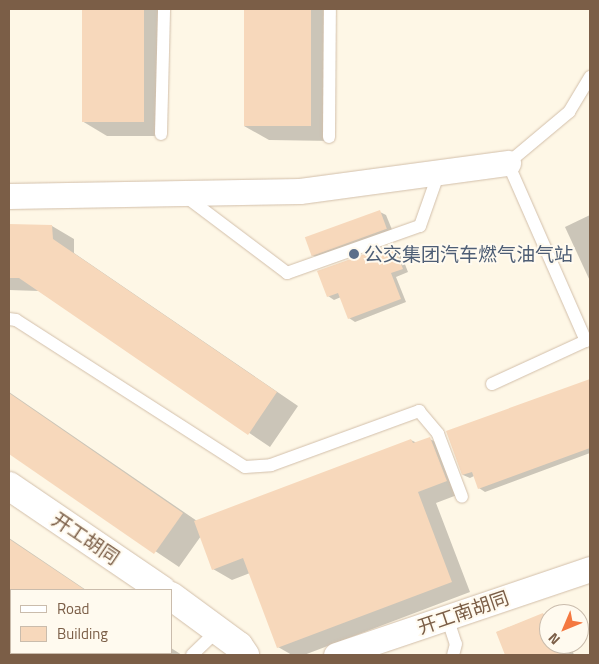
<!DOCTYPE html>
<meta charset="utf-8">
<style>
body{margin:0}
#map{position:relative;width:599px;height:664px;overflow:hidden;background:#fef7e6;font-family:"Titillium Web","Noto Sans SC",sans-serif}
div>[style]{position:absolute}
.shadow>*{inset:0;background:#0003}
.building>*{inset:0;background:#f7d8bb;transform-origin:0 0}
.roads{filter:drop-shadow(0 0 1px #d2bfaa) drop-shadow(0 0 1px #d2bfaa)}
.service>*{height:12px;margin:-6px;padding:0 6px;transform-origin:6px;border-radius:6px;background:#fff}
.minor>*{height:25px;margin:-12.5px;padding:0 12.5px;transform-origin:12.5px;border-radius:12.5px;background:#fff}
.tertiary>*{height:28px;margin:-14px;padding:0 14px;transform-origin:14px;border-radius:14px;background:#fff}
.dots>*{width:14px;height:14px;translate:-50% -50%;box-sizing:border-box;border:2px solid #fffaef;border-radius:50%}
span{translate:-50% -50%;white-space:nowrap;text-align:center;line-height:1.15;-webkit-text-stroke:4px #fffaef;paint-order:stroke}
.service-label{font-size:19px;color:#4e5e75}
.left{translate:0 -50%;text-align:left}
.street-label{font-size:19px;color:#7b5e47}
.frame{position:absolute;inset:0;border:10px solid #7b5e47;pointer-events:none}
.legend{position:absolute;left:10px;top:589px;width:162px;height:65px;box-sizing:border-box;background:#fffaef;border:1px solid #cabcac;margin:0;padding:6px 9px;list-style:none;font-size:15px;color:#7b5e47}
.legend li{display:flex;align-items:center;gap:10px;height:25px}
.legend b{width:25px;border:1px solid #cabcac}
.north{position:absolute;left:539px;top:604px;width:50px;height:50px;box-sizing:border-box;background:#fffaef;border:1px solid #cabcac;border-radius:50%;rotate:225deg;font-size:14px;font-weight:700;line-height:20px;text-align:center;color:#7b5e47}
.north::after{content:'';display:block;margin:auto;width:18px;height:22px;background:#f47840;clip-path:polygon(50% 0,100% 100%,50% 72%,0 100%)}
</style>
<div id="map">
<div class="shadow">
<i style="clip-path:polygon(83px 9px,168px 9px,167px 136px,107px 136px,82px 121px)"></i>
<i style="clip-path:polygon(245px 9px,335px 9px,334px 141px,269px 140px,244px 126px)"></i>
<i style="clip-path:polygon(380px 212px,386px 215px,393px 232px,318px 258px,312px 255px)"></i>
<i style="clip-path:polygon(590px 215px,590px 281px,565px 227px)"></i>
<i style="clip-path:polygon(9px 225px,52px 226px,74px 239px,74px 253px,298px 406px,270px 447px,39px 291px,9px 290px)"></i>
<i style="clip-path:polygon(393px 245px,399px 249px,408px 272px,396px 277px,406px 302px,355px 322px,349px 318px,341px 297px,334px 300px,328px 296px)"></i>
<i style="clip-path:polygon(590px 380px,590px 453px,485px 492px,479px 488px,474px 476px,470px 478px,463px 475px,447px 432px)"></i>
<i style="clip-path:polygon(9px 392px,197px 521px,411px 440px,417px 443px,430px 439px,449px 449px,465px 492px,436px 503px,470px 592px,304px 655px,292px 655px,278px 647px,250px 573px,232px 580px,213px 569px,201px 536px,179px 567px,9px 453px)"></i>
<i style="clip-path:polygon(9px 538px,86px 590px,11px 590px,11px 612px)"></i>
<i style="clip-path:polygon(543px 614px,549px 618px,549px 644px,570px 644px,574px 655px,506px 655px,497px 632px)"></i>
<i style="clip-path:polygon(171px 648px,182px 655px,71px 653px,171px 653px)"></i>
</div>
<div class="building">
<i style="left:82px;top:9px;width:62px;height:113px"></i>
<i style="left:244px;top:9px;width:67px;height:117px"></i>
<i style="left:380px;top:210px;width:20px;height:80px;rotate:70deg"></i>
<i style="clip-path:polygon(9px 224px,52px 225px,53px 239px,277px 392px,248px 435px,19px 278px,9px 278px)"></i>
<i style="clip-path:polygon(393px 244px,403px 269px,391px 273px,401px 299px,348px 319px,338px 293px,327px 297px,317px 271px)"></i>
<i style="clip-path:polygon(590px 379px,590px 448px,478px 489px,472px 472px,462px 475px,446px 431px)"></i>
<i style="clip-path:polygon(9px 393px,183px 513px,154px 554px,9px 454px)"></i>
<i style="clip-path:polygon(430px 437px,447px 481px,418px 492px,452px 582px,277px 648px,243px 558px,212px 570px,194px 521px,411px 439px,413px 443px)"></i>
<i style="clip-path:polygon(9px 539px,85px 590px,9px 590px)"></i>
<i style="clip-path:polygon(543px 613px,549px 627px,549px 644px,556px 644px,560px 655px,505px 655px,496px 632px)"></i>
</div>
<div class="roads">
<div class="service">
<i style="left:161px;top:134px;width:125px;rotate:-88.6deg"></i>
<i style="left:329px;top:137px;width:128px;rotate:-89.6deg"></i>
<i style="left:185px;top:196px;width:128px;rotate:37deg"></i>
<i style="left:287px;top:273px;width:141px;rotate:-19.5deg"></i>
<i style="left:420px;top:226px;width:57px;rotate:-70.6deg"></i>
<i style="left:9px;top:319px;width:7px;rotate:8deg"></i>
<i style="left:16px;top:320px;width:272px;rotate:32.7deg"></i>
<i style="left:245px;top:467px;width:26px;rotate:-4deg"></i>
<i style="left:271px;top:465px;width:158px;rotate:-20deg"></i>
<i style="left:419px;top:411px;width:30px;rotate:50deg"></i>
<i style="left:438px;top:434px;width:67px;rotate:69.1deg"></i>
<i style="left:586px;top:341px;width:194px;rotate:-113.7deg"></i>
<i style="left:508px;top:163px;width:80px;rotate:-39.9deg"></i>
<i style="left:569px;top:112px;width:41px;rotate:-59deg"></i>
<i style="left:492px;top:384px;width:108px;rotate:-24.7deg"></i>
<i style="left:447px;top:617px;width:28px;rotate:72deg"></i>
<i style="left:456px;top:644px;width:11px;rotate:105deg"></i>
<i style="left:192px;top:655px;width:36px;rotate:-44deg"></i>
</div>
<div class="minor">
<i style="left:9px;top:196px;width:291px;rotate:-1deg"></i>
<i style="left:300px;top:191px;width:210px;rotate:-7.7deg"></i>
<i style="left:336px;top:655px;width:268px;rotate:-18.7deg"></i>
</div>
<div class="tertiary">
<i style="left:9px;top:486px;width:185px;rotate:34.2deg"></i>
<i style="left:171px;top:596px;width:84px;rotate:36.3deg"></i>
<i style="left:239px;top:646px;width:11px;rotate:56deg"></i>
</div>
</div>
<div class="dots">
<i style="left:354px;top:254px;background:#5c6f8a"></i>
</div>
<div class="service-label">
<span class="left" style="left:364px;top:254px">公交集团汽车燃气油气站</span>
</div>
<div class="street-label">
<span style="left:86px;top:538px;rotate:34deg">开工胡同</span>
<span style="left:463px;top:612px;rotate:-19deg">开工南胡同</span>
</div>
<div class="frame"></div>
<ul class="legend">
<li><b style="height:6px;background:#fff"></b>Road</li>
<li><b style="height:14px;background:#f7d8bb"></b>Building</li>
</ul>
<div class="north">N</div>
</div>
